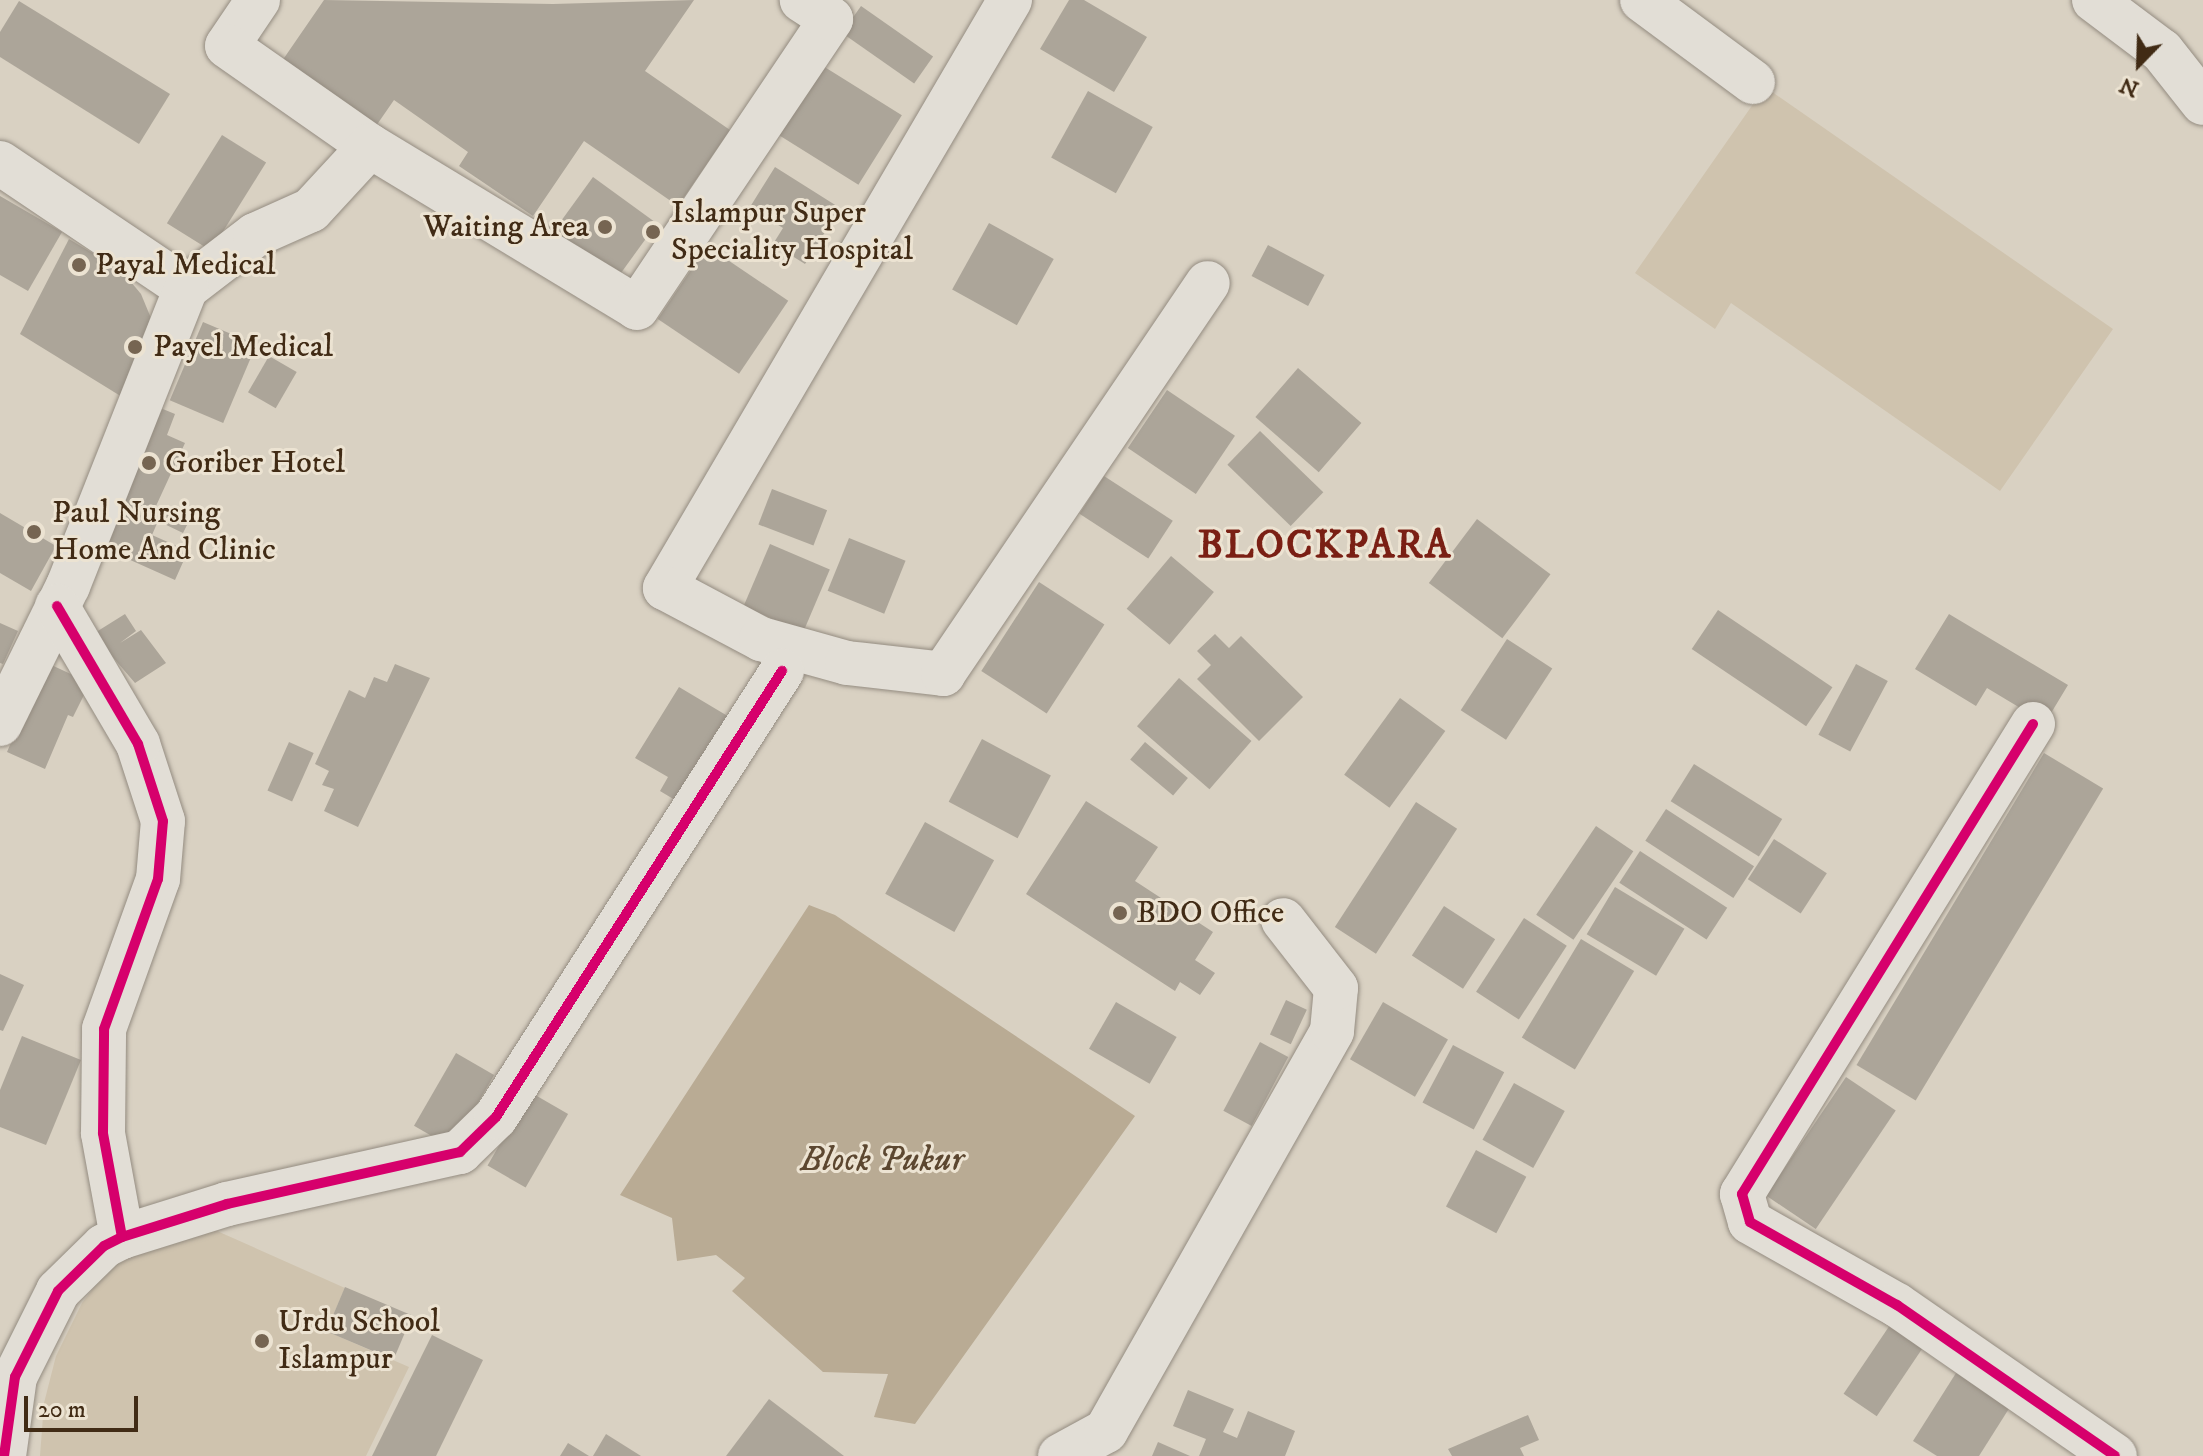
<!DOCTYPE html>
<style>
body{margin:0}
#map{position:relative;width:2203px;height:1456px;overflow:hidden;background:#d9d1c2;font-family:"IM FELL DW Pica",serif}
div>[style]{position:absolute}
.green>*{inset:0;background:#cfc3ae}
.water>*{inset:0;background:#b9ab94}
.building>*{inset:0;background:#aca599;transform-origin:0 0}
.roads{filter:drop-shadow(0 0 2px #948c81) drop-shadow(0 0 2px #948c81)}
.minor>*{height:44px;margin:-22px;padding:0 22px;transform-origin:22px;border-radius:22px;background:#e2ded6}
.cycleway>*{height:10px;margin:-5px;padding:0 5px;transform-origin:5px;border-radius:5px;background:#d6006c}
.dots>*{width:22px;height:22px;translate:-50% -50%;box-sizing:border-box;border:4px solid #ece3d2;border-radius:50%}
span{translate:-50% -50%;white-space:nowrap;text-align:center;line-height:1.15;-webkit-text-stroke:6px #ece3d2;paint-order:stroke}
.poi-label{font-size:32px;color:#412b15}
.left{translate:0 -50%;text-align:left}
.right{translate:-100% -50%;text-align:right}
.water-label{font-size:34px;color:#5c4730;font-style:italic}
.district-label{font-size:40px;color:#7a1f14;font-weight:700;letter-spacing:2px}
.north{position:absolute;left:2099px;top:24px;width:80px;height:80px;-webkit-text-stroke:6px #ece3d2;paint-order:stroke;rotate:203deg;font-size:22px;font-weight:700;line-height:32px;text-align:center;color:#412b15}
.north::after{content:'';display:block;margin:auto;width:28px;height:36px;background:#412b15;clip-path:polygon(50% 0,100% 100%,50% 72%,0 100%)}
.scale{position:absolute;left:24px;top:1396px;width:114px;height:36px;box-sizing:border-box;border:4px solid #412b15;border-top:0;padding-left:10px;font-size:24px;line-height:28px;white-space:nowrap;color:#412b15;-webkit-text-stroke:6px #ece3d2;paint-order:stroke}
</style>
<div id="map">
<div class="green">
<i style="clip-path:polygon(1765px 87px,2113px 329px,2000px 491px,1731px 303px,1715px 329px,1635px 273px)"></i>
<i style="clip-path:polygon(208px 1227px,345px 1288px,326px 1331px,409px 1367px,366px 1456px,40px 1456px,44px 1403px,56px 1356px,82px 1303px,119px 1254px)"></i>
</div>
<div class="water">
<i style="clip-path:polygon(809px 905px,835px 915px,1135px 1116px,915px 1424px,874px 1417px,888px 1374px,823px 1372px,732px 1291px,745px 1278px,716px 1255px,677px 1261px,672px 1218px,620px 1195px)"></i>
</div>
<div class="building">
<i style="clip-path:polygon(324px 0,553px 4px,694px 0,645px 71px,730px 130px,678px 206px,584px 141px,533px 216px,459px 166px,468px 152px,394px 100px,376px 126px,282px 61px)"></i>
<i style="clip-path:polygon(1069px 0,1084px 0,1147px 37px,1114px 92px,1040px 49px)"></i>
<i style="clip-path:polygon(19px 1px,170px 94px,139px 144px,0 57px,0 32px)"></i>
<i style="left:861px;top:6px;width:88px;height:33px;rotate:35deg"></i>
<i style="left:823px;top:66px;width:93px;height:82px;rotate:32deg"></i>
<i style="left:1088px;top:91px;width:74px;height:76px;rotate:29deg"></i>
<i style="left:222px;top:135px;width:52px;height:104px;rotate:32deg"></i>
<i style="clip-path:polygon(775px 167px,840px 208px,805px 264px,773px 244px,783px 228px,750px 207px)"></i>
<i style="left:593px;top:177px;width:79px;height:67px;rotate:36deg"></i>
<i style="clip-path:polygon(0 196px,62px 232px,28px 291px,0 275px)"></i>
<i style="left:989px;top:223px;width:74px;height:76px;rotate:29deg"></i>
<i style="clip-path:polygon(69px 239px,121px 270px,141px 294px,153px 323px,127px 400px,20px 334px)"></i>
<i style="left:1268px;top:245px;width:64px;height:35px;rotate:28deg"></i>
<i style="left:707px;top:246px;width:98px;height:88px;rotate:34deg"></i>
<i style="left:203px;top:322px;width:58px;height:85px;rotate:23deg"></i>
<i style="left:269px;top:356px;width:32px;height:42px;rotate:30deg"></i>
<i style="left:1298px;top:368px;width:84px;height:65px;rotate:41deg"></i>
<i style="left:1167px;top:390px;width:82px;height:70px;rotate:34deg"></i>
<i style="clip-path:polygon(153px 405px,175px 414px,167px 435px,185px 443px,156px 506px,189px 521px,183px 533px,158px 521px,152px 535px,188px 551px,175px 580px,99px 546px)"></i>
<i style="left:1260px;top:431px;width:88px;height:47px;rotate:44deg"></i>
<i style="left:1104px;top:476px;width:82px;height:45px;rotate:33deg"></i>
<i style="left:772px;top:489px;width:59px;height:38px;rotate:21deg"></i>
<i style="clip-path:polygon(0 513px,56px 546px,31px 591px,0 573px)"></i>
<i style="left:1477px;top:519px;width:92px;height:80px;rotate:37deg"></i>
<i style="left:849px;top:538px;width:61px;height:57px;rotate:22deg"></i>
<i style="left:770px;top:544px;width:65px;height:68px;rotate:23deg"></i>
<i style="left:1171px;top:556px;width:56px;height:69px;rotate:40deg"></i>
<i style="left:1039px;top:582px;width:78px;height:106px;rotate:33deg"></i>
<i style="left:1718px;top:610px;width:138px;height:47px;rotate:34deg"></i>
<i style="clip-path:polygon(125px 614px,136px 631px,120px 643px,141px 630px,166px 663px,135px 683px,93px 634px)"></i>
<i style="clip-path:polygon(1949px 614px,2068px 685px,2045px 723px,1987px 688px,1976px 706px,1915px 669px)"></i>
<i style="clip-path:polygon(0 623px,18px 631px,3px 664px,0 663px)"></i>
<i style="clip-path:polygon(1215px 634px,1229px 648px,1241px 636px,1303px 697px,1259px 741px,1197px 679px,1211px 665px,1197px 651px)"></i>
<i style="left:1507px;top:639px;width:54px;height:85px;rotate:33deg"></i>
<i style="clip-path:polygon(45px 662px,90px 683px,73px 717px,68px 715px,45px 769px,7px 752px)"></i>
<i style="clip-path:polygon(395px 664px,430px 678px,358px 827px,324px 811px,334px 789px,322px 785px,329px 771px,315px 764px,349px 690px,365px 698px,374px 677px,387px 682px)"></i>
<i style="left:1856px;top:664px;width:36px;height:80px;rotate:28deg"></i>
<i style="left:1179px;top:678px;width:96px;height:64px;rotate:41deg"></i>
<i style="clip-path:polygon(679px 687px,731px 718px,680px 803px,660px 791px,668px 777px,635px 758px)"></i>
<i style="left:1400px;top:698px;width:56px;height:95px;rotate:36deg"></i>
<i style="left:982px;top:739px;width:78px;height:71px;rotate:28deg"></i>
<i style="left:289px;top:742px;width:27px;height:53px;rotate:24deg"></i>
<i style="left:1145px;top:742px;width:56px;height:23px;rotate:40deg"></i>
<i style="left:2044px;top:753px;width:69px;height:364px;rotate:31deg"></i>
<i style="left:1694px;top:764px;width:104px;height:44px;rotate:32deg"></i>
<i style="clip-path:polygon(1086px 801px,1158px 847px,1135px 881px,1213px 932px,1195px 960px,1215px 973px,1200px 995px,1180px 982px,1175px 991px,1026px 894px)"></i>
<i style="left:1416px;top:802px;width:49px;height:149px;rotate:33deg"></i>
<i style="left:1666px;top:809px;width:105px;height:38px;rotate:33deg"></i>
<i style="left:925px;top:822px;width:79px;height:82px;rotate:29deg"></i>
<i style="left:1596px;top:826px;width:45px;height:107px;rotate:34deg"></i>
<i style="left:1774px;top:839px;width:63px;height:48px;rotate:33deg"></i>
<i style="left:1640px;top:851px;width:104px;height:38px;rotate:33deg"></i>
<i style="left:1615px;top:887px;width:81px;height:55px;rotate:31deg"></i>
<i style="left:1444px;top:906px;width:61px;height:59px;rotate:33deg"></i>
<i style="left:1524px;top:918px;width:51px;height:88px;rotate:33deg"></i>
<i style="left:1581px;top:939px;width:62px;height:115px;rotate:31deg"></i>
<i style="clip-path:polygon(0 974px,24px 985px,3px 1031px,0 1030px)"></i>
<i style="left:1286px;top:1000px;width:23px;height:38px;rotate:25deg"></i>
<i style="left:1116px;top:1002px;width:70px;height:54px;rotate:30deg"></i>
<i style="left:1383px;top:1002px;width:75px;height:66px;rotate:30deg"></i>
<i style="clip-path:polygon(22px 1036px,81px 1060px,46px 1145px,0 1127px,0 1090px)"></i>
<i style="left:1260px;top:1042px;width:32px;height:78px;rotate:28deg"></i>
<i style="left:1453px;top:1045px;width:58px;height:65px;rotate:28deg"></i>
<i style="left:456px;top:1053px;width:44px;height:84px;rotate:30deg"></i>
<i style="left:1846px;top:1077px;width:60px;height:143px;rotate:34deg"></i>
<i style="left:1514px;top:1083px;width:58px;height:65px;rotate:29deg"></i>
<i style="left:530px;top:1092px;width:44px;height:85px;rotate:30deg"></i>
<i style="left:1476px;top:1150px;width:57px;height:64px;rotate:28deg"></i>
<i style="left:345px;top:1287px;width:73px;height:48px;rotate:23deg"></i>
<i style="left:1890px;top:1325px;width:40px;height:83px;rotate:34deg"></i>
<i style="clip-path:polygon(432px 1335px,483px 1360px,436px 1456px,372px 1456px)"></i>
<i style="clip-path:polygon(1956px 1373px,2010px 1407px,1979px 1456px,1937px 1456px,1913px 1441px)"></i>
<i style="clip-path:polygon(1188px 1390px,1234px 1409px,1223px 1432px,1237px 1438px,1248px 1411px,1295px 1431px,1285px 1456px,1199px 1456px,1206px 1439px,1173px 1426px)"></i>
<i style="clip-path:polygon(769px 1399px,844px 1456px,726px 1456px)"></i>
<i style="clip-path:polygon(1528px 1415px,1539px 1440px,1520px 1448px,1524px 1456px,1452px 1456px,1448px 1449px)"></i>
<i style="clip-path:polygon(606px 1434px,641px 1456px,593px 1456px)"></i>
<i style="clip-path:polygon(1158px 1442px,1190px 1456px,1152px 1456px)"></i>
<i style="clip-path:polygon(568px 1443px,589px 1456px,560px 1456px)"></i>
</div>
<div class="roads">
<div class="minor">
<i style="left:258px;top:0;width:55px;rotate:124deg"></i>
<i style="left:227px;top:46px;width:174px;rotate:35deg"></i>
<i style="left:370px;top:146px;width:312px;rotate:31.2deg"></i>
<i style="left:637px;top:308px;width:348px;rotate:-56.1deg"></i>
<i style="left:831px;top:19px;width:35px;rotate:-147deg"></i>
<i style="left:1010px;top:0;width:682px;rotate:120.4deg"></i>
<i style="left:665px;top:588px;width:109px;rotate:28deg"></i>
<i style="left:761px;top:639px;width:89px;rotate:15.6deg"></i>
<i style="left:847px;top:663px;width:97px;rotate:6.5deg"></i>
<i style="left:943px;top:674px;width:472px;rotate:-55.9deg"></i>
<i style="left:1642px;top:0;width:138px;rotate:36.5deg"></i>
<i style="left:2094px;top:0;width:85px;rotate:36.9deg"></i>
<i style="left:2162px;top:51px;width:66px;rotate:51.7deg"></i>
<i style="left:0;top:163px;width:224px;rotate:33.9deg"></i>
<i style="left:186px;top:288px;width:87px;rotate:-37.5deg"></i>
<i style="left:255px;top:235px;width:61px;rotate:-24.1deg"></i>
<i style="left:311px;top:210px;width:87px;rotate:-47.3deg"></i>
<i style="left:0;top:724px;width:154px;rotate:-63.8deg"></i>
<i style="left:68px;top:586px;width:321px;rotate:-68.4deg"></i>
<i style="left:2033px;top:724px;width:553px;rotate:121.76deg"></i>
<i style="left:1742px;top:1194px;width:29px;rotate:74deg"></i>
<i style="left:1750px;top:1222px;width:169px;rotate:29.5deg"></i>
<i style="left:1897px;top:1305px;width:265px;rotate:34.7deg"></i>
<i style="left:122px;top:1237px;width:110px;rotate:-17.4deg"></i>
<i style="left:227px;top:1204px;width:239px;rotate:-12.6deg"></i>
<i style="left:460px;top:1152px;width:50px;rotate:-44.2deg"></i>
<i style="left:496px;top:1117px;width:530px;rotate:-57.33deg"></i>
<i style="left:4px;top:1456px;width:80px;rotate:-82.1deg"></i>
<i style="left:15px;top:1377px;width:96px;rotate:-63.4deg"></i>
<i style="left:58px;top:1291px;width:64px;rotate:-44.4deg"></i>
<i style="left:104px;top:1246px;width:20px;rotate:-27deg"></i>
<i style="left:122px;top:1237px;width:106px;rotate:-100.4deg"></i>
<i style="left:103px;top:1133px;width:104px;rotate:-89.4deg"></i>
<i style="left:104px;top:1029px;width:159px;rotate:-70.2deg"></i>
<i style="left:158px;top:879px;width:58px;rotate:-85.1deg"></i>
<i style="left:163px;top:821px;width:81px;rotate:-108deg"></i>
<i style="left:138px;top:744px;width:160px;rotate:-120.4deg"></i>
<i style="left:1060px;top:1456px;width:52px;rotate:-28.5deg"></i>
<i style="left:1106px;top:1431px;width:459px;rotate:-60.5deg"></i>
<i style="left:1332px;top:1031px;width:43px;rotate:-84.7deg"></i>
<i style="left:1336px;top:988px;width:86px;rotate:-127.9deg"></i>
</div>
</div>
<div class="cycleway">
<i style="left:2033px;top:724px;width:553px;rotate:121.76deg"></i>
<i style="left:1742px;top:1194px;width:29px;rotate:74deg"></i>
<i style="left:1750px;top:1222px;width:169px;rotate:29.5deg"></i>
<i style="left:1897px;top:1305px;width:265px;rotate:34.7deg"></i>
<i style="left:122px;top:1237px;width:110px;rotate:-17.4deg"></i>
<i style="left:227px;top:1204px;width:239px;rotate:-12.6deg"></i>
<i style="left:460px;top:1152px;width:50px;rotate:-44.2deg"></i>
<i style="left:496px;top:1117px;width:530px;rotate:-57.33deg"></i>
<i style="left:4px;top:1456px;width:80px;rotate:-82.1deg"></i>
<i style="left:15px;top:1377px;width:96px;rotate:-63.4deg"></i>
<i style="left:58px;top:1291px;width:64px;rotate:-44.4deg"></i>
<i style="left:104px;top:1246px;width:20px;rotate:-27deg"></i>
<i style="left:122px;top:1237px;width:106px;rotate:-100.4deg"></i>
<i style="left:103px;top:1133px;width:104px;rotate:-89.4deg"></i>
<i style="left:104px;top:1029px;width:159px;rotate:-70.2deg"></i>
<i style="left:158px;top:879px;width:58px;rotate:-85.1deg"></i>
<i style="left:163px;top:821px;width:81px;rotate:-108deg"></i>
<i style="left:138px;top:744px;width:160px;rotate:-120.4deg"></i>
</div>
<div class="dots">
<i style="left:605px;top:227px;background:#766552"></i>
<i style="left:653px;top:232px;background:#766552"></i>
<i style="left:79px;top:265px;background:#766552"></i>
<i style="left:135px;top:347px;background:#766552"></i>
<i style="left:149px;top:463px;background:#766552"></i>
<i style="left:34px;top:532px;background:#766552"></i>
<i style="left:1120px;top:913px;background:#766552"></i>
<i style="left:262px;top:1341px;background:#766552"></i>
</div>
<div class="poi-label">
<span class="left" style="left:671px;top:232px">Islampur Super<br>Speciality Hospital</span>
<span class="right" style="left:589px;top:227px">Waiting Area</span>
<span class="left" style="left:95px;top:265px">Payal Medical</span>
<span class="left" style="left:153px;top:347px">Payel Medical</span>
<span class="left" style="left:165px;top:463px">Goriber Hotel</span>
<span class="left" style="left:52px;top:532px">Paul Nursing<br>Home And Clinic</span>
<span class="left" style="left:1136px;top:913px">BDO Office</span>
<span class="left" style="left:278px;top:1341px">Urdu School<br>Islampur</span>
</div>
<div class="water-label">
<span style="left:882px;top:1161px">Block Pukur</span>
</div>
<div class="district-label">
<span style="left:1325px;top:546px">BLOCKPARA</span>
</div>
<div class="north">N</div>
<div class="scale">20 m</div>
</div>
